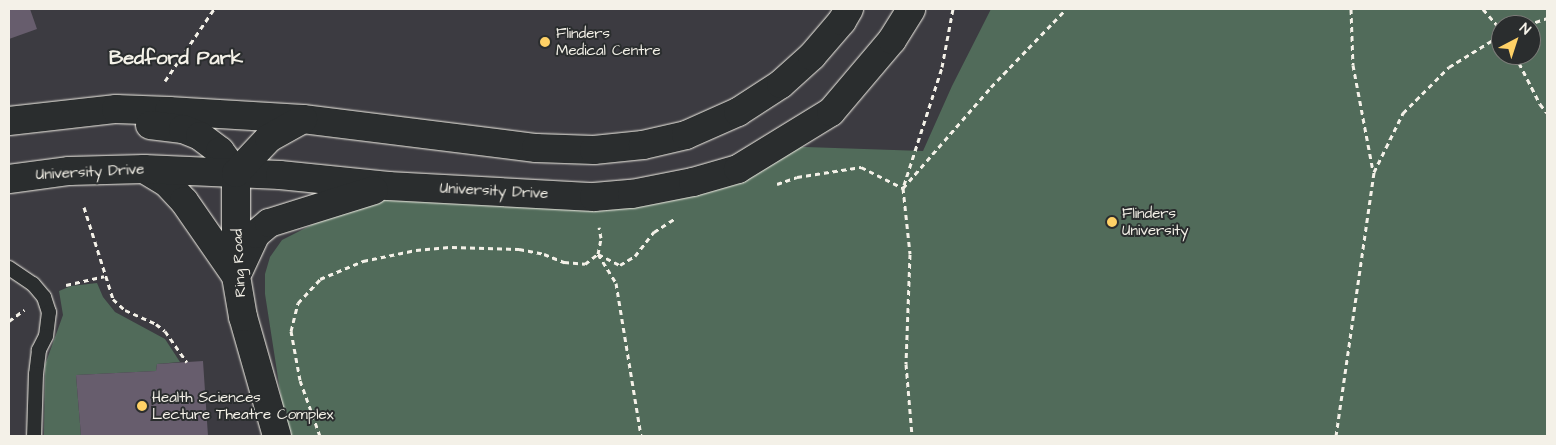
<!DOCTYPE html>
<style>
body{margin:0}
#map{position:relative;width:1556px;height:445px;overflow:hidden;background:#3c3b41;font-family:"Architects Daughter",sans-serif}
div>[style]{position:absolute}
.green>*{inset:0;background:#516b5a}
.building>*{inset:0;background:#675d6d}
.path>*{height:3px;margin-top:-1.5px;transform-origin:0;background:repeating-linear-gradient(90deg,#f4f1e8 0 5px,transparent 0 9px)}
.roads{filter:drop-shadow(0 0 1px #f4f1e8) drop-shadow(0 0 1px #f4f1e8)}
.lane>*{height:14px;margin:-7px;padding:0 7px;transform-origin:7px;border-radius:7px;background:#2a2d2e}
.secondary>*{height:28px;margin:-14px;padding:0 14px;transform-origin:14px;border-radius:14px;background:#2a2d2e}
.dots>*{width:14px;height:14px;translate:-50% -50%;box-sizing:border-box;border:2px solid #2a2d2e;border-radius:50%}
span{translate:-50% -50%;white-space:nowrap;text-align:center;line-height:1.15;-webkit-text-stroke:4px #2a2d2e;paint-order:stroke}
.poi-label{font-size:15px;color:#f4f1e8}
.left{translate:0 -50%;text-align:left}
.street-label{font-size:15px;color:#f4f1e8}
.district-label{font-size:20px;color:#f4f1e8;font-weight:700}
.frame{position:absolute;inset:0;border:10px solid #f4f1e8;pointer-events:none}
.north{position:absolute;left:1491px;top:15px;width:50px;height:50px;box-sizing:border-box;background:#2a2d2e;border:1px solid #7b7b78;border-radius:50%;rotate:40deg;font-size:14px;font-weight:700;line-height:20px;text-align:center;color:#f4f1e8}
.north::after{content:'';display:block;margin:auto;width:18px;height:22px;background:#ffd166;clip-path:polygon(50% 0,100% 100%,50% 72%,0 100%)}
</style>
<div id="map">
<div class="green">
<i style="clip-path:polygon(evenodd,991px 9px,1547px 9px,1547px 436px,287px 436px,265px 294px,265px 274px,270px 257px,282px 240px,388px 186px,594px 197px,776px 146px,923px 151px,952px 86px,991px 9px,1501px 25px,1531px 25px,1531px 55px,1501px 55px,1501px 25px)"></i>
<i style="clip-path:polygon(97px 283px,103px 297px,115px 312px,165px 339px,180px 362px,157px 364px,156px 371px,76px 375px,81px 436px,44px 436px,45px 365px,63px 315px,59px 291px,71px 286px)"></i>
</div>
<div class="building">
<i style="clip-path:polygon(9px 9px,30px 9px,37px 29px,9px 39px)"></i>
<i style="clip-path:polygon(203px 361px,208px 436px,81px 436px,76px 375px,156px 371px,157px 364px)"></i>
</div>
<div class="path">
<i style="left:1351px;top:9px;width:56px;rotate:88deg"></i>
<i style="left:1353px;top:65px;width:108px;rotate:79.3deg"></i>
<i style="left:1483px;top:9px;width:28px;rotate:49deg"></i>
<i style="left:1527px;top:25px;width:21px;rotate:-19deg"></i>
<i style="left:1515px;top:55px;width:55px;rotate:63deg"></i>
<i style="left:1540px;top:104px;width:11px;rotate:52deg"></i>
<i style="left:165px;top:81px;width:87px;rotate:-55.8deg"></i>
<i style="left:777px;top:184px;width:21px;rotate:-19deg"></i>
<i style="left:797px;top:177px;width:65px;rotate:-8.9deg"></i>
<i style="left:861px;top:167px;width:47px;rotate:26.6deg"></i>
<i style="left:903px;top:188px;width:66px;rotate:83.9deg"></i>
<i style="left:910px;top:254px;width:110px;rotate:92.1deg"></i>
<i style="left:906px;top:364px;width:72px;rotate:85.2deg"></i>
<i style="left:904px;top:185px;width:124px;rotate:-72.1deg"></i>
<i style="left:942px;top:67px;width:59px;rotate:-79.3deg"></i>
<i style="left:903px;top:188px;width:134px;rotate:-48.9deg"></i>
<i style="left:991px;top:87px;width:108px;rotate:-46.1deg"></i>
<i style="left:84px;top:207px;width:96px;rotate:72.5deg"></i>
<i style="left:113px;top:299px;width:16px;rotate:43deg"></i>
<i style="left:125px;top:310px;width:34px;rotate:24deg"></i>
<i style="left:156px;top:324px;width:11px;rotate:38deg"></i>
<i style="left:165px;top:331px;width:38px;rotate:55deg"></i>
<i style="left:598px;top:254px;width:25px;rotate:27deg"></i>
<i style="left:620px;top:265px;width:17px;rotate:-31deg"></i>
<i style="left:635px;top:256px;width:31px;rotate:-52deg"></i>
<i style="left:654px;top:232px;width:24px;rotate:-33deg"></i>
<i style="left:598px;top:254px;width:34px;rotate:58deg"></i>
<i style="left:616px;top:283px;width:155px;rotate:80.7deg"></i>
<i style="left:66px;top:285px;width:39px;rotate:-13deg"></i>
<i style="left:9px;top:321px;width:19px;rotate:-36deg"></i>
<i style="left:320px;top:436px;width:59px;rotate:-109.7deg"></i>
<i style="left:300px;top:380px;width:50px;rotate:-100.4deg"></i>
<i style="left:291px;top:331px;width:29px;rotate:-76deg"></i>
<i style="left:298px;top:303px;width:33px;rotate:-47deg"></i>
<i style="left:320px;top:279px;width:47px;rotate:-22.7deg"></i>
<i style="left:363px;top:261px;width:54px;rotate:-11.7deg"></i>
<i style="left:416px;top:250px;width:36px;rotate:-5deg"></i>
<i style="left:452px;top:247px;width:67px;rotate:1.7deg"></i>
<i style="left:519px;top:249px;width:25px;rotate:11deg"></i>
<i style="left:544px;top:254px;width:22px;rotate:22deg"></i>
<i style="left:564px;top:262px;width:21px;rotate:5deg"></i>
<i style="left:585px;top:264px;width:16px;rotate:-38deg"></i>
<i style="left:598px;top:254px;width:16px;rotate:-79deg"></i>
<i style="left:601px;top:238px;width:11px;rotate:-100deg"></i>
<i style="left:1336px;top:436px;width:267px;rotate:-81.8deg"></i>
<i style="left:1374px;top:172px;width:66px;rotate:-63.8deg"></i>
<i style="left:1403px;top:113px;width:65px;rotate:-45deg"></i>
<i style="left:1449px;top:67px;width:61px;rotate:-31.6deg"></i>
</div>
<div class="roads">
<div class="lane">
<i style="left:9px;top:268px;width:29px;rotate:34deg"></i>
<i style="left:33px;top:284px;width:17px;rotate:50deg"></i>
<i style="left:44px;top:297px;width:16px;rotate:72deg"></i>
<i style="left:49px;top:312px;width:24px;rotate:97deg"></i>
<i style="left:46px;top:336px;width:16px;rotate:117deg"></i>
<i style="left:39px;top:350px;width:24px;rotate:97deg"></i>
<i style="left:36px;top:374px;width:62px;rotate:91.8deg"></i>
</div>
<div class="secondary">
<i style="left:9px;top:121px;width:108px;rotate:-6.4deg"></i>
<i style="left:116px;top:109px;width:53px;rotate:2.2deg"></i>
<i style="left:169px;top:111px;width:134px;rotate:3.4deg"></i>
<i style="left:303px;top:119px;width:235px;rotate:7.1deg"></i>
<i style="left:536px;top:148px;width:58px;rotate:2deg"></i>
<i style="left:594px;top:150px;width:49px;rotate:-5.8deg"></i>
<i style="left:643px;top:145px;width:44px;rotate:-13.1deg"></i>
<i style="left:686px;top:135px;width:57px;rotate:-23.9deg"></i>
<i style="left:738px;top:112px;width:51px;rotate:-33.1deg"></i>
<i style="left:781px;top:84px;width:42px;rotate:-42.1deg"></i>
<i style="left:812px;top:56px;width:46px;rotate:-49.4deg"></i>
<i style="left:842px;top:21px;width:14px;rotate:-60deg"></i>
<i style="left:150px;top:125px;width:33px;rotate:7deg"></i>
<i style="left:183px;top:129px;width:18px;rotate:22deg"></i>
<i style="left:200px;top:136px;width:25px;rotate:37deg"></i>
<i style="left:220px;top:151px;width:27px;rotate:54deg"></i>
<i style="left:144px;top:169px;width:27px;rotate:31deg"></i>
<i style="left:167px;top:183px;width:25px;rotate:47deg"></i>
<i style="left:184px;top:201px;width:91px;rotate:55.3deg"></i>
<i style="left:9px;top:179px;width:61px;rotate:-7.6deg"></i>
<i style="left:69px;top:171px;width:75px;rotate:-1.5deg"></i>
<i style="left:144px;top:169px;width:136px;rotate:2.5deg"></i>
<i style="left:280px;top:175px;width:109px;rotate:5.8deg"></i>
<i style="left:388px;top:186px;width:206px;rotate:3.1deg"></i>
<i style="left:594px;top:197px;width:38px;rotate:-5deg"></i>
<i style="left:632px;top:194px;width:62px;rotate:-11.1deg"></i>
<i style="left:693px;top:182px;width:47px;rotate:-16.1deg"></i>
<i style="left:738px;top:169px;width:109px;rotate:-31.5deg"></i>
<i style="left:831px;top:112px;width:94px;rotate:-49.7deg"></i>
<i style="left:892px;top:40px;width:36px;rotate:-58deg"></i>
<i style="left:239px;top:270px;width:40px;rotate:-65deg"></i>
<i style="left:256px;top:234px;width:17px;rotate:-40deg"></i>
<i style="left:269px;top:223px;width:110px;rotate:-17.4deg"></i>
<i style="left:277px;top:436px;width:124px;rotate:-105.9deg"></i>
<i style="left:243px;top:317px;width:42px;rotate:-99.7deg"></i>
<i style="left:236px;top:276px;width:103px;rotate:-90deg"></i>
<i style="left:236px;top:173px;width:48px;rotate:-46.7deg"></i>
<i style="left:269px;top:138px;width:39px;rotate:-29deg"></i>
</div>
</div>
<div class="dots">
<i style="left:545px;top:42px;background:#ffd166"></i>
<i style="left:1112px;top:222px;background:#ffd166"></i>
<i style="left:142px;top:406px;background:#ffd166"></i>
</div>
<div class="poi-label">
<span class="left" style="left:556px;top:42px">Flinders<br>Medical Centre</span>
<span class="left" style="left:1122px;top:222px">Flinders<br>University</span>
<span class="left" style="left:152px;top:406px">Health Sciences<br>Lecture Theatre Complex</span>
</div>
<div class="street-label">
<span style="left:90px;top:172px;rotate:-3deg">University Drive</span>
<span style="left:494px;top:191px;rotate:3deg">University Drive</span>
<span style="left:239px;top:263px;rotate:-93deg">Ring Road</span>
</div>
<div class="district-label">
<span style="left:176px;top:58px">Bedford Park</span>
</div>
<div class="frame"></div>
<div class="north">N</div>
</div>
